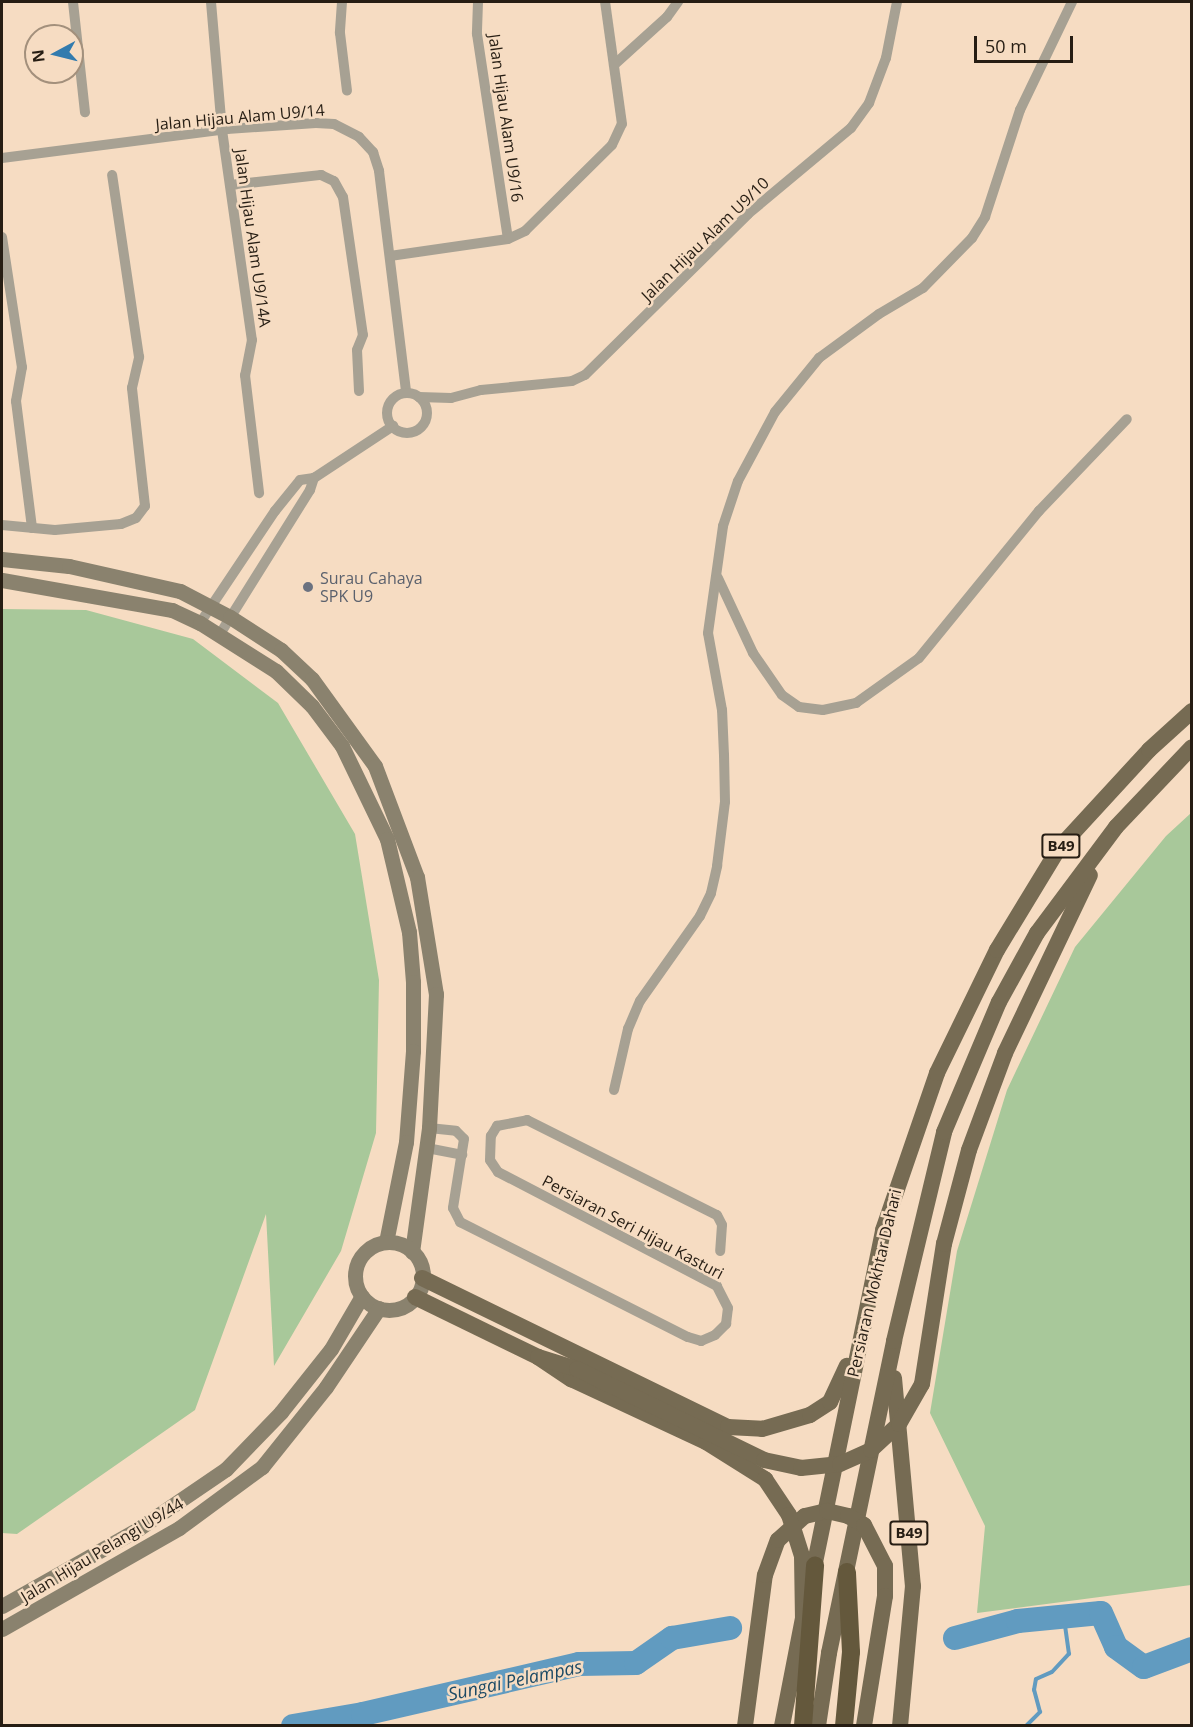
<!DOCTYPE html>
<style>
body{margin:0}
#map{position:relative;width:1193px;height:1727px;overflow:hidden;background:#f6dcc2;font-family:"Open Sans",sans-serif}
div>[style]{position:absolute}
.green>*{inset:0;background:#a8c89a}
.stream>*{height:4px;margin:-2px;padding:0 2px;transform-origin:2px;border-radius:2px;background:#619bc0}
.river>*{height:24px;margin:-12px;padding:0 12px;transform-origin:12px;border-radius:12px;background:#619bc0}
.street>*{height:10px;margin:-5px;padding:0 5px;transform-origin:5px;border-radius:5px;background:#a7a193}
.street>.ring{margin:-5px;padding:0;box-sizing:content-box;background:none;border:10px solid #a7a193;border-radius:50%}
.secondary>*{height:15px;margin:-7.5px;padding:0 7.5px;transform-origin:7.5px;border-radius:7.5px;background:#8a826e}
.secondary>.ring{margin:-7.5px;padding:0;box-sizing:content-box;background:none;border:15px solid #8a826e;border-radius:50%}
.primary>*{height:16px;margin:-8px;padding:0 8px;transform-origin:8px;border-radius:8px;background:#766b53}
.highway>*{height:18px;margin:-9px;padding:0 9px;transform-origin:9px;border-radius:9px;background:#64583c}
.primary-bridge>*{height:16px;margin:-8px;padding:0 8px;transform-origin:8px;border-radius:8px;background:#766b53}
.dots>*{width:16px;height:16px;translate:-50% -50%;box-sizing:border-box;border:3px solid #f6dcc2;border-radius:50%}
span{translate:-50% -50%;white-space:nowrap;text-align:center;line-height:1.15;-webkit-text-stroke:5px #f6dcc2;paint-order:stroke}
.shield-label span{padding:2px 4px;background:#f6dcc2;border:2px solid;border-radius:4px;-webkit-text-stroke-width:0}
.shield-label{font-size:15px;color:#261d13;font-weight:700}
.street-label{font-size:16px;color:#261d13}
.worship-label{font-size:16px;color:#5b616d}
.left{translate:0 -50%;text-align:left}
.water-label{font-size:18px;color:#1c4a65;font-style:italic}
.frame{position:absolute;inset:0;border:3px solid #261d13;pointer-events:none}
.north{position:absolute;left:24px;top:24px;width:60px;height:60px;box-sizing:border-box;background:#f6dcc2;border:2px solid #a3907c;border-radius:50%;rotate:263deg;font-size:16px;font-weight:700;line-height:24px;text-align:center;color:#261d13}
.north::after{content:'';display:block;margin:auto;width:21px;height:27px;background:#327bae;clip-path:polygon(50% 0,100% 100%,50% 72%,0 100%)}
.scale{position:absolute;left:974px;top:36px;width:99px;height:27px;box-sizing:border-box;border:3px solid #261d13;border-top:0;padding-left:8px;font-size:18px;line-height:21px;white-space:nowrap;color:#261d13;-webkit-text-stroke:4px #f6dcc2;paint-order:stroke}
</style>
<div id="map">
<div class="green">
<i style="clip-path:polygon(2px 609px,86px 610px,193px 639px,278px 703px,355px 834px,379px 980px,376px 1133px,341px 1251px,274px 1366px,266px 1214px,195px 1410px,17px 1534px,2px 1533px)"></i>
<i style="clip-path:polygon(1191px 813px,1191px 1585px,977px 1613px,985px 1526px,930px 1413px,957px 1251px,1007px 1090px,1075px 947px,1166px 836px)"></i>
</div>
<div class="stream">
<i style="left:1026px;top:1726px;width:20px;rotate:-45deg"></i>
<i style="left:1040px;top:1712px;width:23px;rotate:-105deg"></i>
<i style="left:1034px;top:1690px;width:11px;rotate:-80deg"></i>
<i style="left:1036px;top:1679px;width:17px;rotate:-24deg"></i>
<i style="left:1052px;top:1672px;width:25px;rotate:-47deg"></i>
<i style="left:1069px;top:1654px;width:35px;rotate:-98deg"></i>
</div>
<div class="river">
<i style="left:955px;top:1638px;width:65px;rotate:-15.1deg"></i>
<i style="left:1018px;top:1621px;width:83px;rotate:-5.5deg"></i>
<i style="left:1101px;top:1613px;width:37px;rotate:66deg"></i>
<i style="left:1116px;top:1647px;width:34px;rotate:36deg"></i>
<i style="left:1144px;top:1667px;width:51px;rotate:-20.6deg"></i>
<i style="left:293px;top:1726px;width:71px;rotate:-9.7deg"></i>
<i style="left:363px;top:1714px;width:222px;rotate:-13deg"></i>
<i style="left:579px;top:1664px;width:57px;rotate:-1deg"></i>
<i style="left:636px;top:1663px;width:44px;rotate:-34.8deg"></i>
<i style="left:672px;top:1638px;width:59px;rotate:-9.8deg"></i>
</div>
<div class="street">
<i style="left:73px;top:2px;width:111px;rotate:83.8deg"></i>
<i style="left:211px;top:2px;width:128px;rotate:85.1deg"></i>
<i style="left:222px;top:130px;width:212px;rotate:81.9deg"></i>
<i style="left:252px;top:340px;width:36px;rotate:101deg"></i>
<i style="left:245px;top:375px;width:119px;rotate:83.2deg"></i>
<i style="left:342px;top:2px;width:31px;rotate:94deg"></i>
<i style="left:340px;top:33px;width:58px;rotate:83.1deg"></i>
<i style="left:478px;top:2px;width:32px;rotate:92deg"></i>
<i style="left:477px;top:34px;width:207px;rotate:81.4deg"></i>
<i style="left:615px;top:64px;width:70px;rotate:-42.1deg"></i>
<i style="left:667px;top:17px;width:19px;rotate:-54deg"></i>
<i style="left:2px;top:158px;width:227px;rotate:-7.3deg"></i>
<i style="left:227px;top:129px;width:89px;rotate:-3.9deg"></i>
<i style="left:316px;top:123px;width:18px;rotate:3deg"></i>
<i style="left:334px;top:124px;width:28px;rotate:27deg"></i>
<i style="left:359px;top:137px;width:21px;rotate:47deg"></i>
<i style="left:373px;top:152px;width:20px;rotate:72deg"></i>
<i style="left:379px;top:171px;width:223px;rotate:83deg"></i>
<i style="left:230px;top:185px;width:92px;rotate:-6.3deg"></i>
<i style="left:321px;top:175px;width:14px;rotate:25deg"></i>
<i style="left:334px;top:181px;width:18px;rotate:61deg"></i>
<i style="left:343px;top:197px;width:139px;rotate:81.8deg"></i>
<i style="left:363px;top:335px;width:16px;rotate:112deg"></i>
<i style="left:357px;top:350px;width:41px;rotate:87.2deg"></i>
<i style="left:2px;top:237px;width:132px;rotate:81.3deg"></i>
<i style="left:22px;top:367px;width:35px;rotate:100deg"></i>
<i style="left:16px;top:401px;width:128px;rotate:82.8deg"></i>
<i style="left:390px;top:256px;width:119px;rotate:-8.2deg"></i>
<i style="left:508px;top:239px;width:19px;rotate:-25deg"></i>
<i style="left:525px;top:231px;width:122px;rotate:-44.7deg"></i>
<i style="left:612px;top:145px;width:23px;rotate:-65deg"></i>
<i style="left:622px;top:124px;width:123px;rotate:-97.9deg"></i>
<i class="ring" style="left:387px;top:393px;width:30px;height:30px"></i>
<i style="left:419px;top:397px;width:32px;rotate:2deg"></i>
<i style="left:451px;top:398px;width:31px;rotate:-15deg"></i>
<i style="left:481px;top:390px;width:91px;rotate:-5.6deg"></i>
<i style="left:572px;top:381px;width:14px;rotate:-25deg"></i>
<i style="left:585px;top:375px;width:229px;rotate:-44.6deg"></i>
<i style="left:748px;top:214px;width:134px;rotate:-39.9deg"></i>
<i style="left:851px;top:128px;width:31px;rotate:-54deg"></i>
<i style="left:869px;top:103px;width:48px;rotate:-69.3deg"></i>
<i style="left:886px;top:58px;width:57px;rotate:-78.9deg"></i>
<i style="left:314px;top:478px;width:95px;rotate:-33.4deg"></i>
<i style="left:2px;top:525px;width:53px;rotate:5.4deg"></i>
<i style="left:55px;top:530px;width:66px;rotate:-5.2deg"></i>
<i style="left:121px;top:524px;width:16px;rotate:-22deg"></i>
<i style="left:136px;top:518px;width:15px;rotate:-53deg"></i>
<i style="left:145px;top:506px;width:119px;rotate:-96.3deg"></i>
<i style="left:132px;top:388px;width:32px;rotate:-77deg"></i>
<i style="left:139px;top:357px;width:184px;rotate:-98.4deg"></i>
<i style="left:718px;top:578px;width:83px;rotate:65deg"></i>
<i style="left:753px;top:653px;width:51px;rotate:55.4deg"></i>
<i style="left:782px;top:695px;width:21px;rotate:35deg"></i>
<i style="left:799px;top:707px;width:24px;rotate:7deg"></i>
<i style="left:823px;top:710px;width:34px;rotate:-12deg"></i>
<i style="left:856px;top:703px;width:77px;rotate:-35.5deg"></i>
<i style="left:919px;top:658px;width:190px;rotate:-50.8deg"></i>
<i style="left:1039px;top:511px;width:127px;rotate:-46.3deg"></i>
<i style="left:200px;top:623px;width:135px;rotate:-56.2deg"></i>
<i style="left:275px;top:511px;width:40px;rotate:-51deg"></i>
<i style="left:300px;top:480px;width:14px;rotate:-8deg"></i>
<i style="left:220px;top:634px;width:170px;rotate:-58deg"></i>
<i style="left:310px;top:490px;width:13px;rotate:-72deg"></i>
<i style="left:614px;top:1090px;width:63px;rotate:-77.1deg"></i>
<i style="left:628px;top:1029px;width:30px;rotate:-67deg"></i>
<i style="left:640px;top:1001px;width:104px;rotate:-54.8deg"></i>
<i style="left:700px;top:916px;width:25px;rotate:-64deg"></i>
<i style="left:711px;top:893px;width:28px;rotate:-77deg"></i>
<i style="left:717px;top:866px;width:64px;rotate:-82.9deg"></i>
<i style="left:725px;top:802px;width:47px;rotate:-91.2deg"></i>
<i style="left:724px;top:755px;width:45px;rotate:-92.5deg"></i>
<i style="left:722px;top:710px;width:78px;rotate:-100.3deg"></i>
<i style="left:708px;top:633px;width:108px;rotate:-82deg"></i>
<i style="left:723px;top:526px;width:47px;rotate:-71.6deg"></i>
<i style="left:738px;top:481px;width:78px;rotate:-61.8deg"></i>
<i style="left:775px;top:412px;width:70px;rotate:-50.8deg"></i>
<i style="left:819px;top:358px;width:74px;rotate:-36.3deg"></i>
<i style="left:879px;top:314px;width:51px;rotate:-30.6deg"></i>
<i style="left:923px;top:288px;width:70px;rotate:-45.6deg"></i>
<i style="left:972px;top:238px;width:25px;rotate:-58deg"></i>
<i style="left:985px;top:217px;width:113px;rotate:-71.9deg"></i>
<i style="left:1020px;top:110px;width:120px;rotate:-64.3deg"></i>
<i style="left:429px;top:1128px;width:27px;rotate:6deg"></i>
<i style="left:456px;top:1131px;width:11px;rotate:45deg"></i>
<i style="left:464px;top:1139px;width:70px;rotate:99.1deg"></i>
<i style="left:453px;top:1208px;width:16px;rotate:63deg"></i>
<i style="left:460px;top:1222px;width:255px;rotate:26.8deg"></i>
<i style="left:688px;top:1337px;width:14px;rotate:17deg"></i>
<i style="left:701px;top:1341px;width:15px;rotate:-23deg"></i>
<i style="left:715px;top:1335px;width:16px;rotate:-45deg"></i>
<i style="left:726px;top:1324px;width:16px;rotate:-83deg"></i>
<i style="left:728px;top:1308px;width:25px;rotate:-117deg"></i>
<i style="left:717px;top:1286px;width:247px;rotate:-152.5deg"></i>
<i style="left:498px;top:1172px;width:14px;rotate:-124deg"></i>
<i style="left:490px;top:1160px;width:24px;rotate:-88deg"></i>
<i style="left:491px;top:1136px;width:12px;rotate:-59deg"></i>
<i style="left:497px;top:1126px;width:31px;rotate:-11deg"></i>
<i style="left:527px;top:1120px;width:212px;rotate:26.6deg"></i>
<i style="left:717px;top:1215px;width:11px;rotate:63deg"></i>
<i style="left:722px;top:1225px;width:26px;rotate:94deg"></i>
<i style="left:427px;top:1148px;width:36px;rotate:11deg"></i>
</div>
<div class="secondary">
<i style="left:2px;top:559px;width:67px;rotate:6deg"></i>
<i style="left:69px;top:566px;width:114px;rotate:12.7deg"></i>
<i style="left:180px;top:591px;width:56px;rotate:27.5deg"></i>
<i style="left:230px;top:617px;width:61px;rotate:32.9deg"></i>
<i style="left:281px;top:650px;width:42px;rotate:43.1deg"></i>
<i style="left:312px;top:679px;width:107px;rotate:54.1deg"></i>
<i style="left:375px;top:766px;width:119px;rotate:69.3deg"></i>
<i style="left:417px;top:877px;width:119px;rotate:80.8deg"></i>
<i style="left:436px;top:994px;width:134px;rotate:93deg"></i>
<i style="left:429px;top:1128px;width:125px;rotate:97.8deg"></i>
<i style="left:2px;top:580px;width:173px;rotate:10deg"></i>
<i style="left:172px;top:610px;width:31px;rotate:25deg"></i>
<i style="left:200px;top:623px;width:90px;rotate:32.3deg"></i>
<i style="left:276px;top:671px;width:50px;rotate:44.2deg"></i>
<i style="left:312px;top:706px;width:50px;rotate:53.1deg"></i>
<i style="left:342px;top:746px;width:103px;rotate:64.2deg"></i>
<i style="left:387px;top:839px;width:96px;rotate:76.7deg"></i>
<i style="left:409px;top:932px;width:50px;rotate:85.4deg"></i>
<i style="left:413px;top:982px;width:69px;rotate:90deg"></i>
<i style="left:413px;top:1051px;width:91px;rotate:94.4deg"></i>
<i style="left:406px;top:1142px;width:102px;rotate:101.3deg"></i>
<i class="ring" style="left:355px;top:1242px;width:53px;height:53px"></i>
<i style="left:2px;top:1606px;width:156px;rotate:-29.5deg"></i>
<i style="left:138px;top:1529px;width:107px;rotate:-34.3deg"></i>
<i style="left:226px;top:1469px;width:79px;rotate:-46deg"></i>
<i style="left:281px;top:1412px;width:80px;rotate:-51.6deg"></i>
<i style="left:331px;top:1349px;width:61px;rotate:-59.7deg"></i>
<i style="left:2px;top:1629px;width:204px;rotate:-29.7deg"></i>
<i style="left:179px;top:1528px;width:103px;rotate:-36.3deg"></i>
<i style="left:262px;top:1467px;width:102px;rotate:-51.3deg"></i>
<i style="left:326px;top:1387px;width:95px;rotate:-56.1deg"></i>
</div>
<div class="primary">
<i style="left:969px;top:1150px;width:103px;rotate:-69.6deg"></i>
<i style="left:1005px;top:1053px;width:197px;rotate:-64.5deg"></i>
<i style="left:422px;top:1278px;width:340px;rotate:26deg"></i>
<i style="left:728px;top:1427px;width:34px;rotate:3deg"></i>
<i style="left:762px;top:1429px;width:50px;rotate:-16.3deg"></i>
<i style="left:810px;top:1415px;width:24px;rotate:-33deg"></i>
<i style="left:830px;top:1402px;width:40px;rotate:-65deg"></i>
<i style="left:415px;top:1297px;width:137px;rotate:26deg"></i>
<i style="left:538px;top:1357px;width:40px;rotate:34deg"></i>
<i style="left:571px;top:1379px;width:149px;rotate:25deg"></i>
<i style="left:706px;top:1442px;width:70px;rotate:32.1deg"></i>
<i style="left:765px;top:1479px;width:43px;rotate:56.3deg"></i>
<i style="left:789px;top:1515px;width:43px;rotate:72.4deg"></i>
<i style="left:802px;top:1556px;width:62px;rotate:89.1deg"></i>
<i style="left:894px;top:1378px;width:209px;rotate:84.8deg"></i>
<i style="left:913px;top:1586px;width:141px;rotate:95.3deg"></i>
<i style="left:812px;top:1577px;width:354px;rotate:-78.4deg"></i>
<i style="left:883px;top:1230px;width:166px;rotate:-71deg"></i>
<i style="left:937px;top:1073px;width:137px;rotate:-64deg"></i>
<i style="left:997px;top:950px;width:119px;rotate:-58.7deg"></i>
<i style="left:1059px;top:848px;width:133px;rotate:-47.4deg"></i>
<i style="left:1149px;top:750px;width:58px;rotate:-42.2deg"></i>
<i style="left:782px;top:1726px;width:120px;rotate:-79deg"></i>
<i style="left:818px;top:1726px;width:74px;rotate:-81.4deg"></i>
<i style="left:829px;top:1653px;width:319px;rotate:-78.2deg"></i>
<i style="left:894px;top:1341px;width:215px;rotate:-76.5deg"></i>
<i style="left:944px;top:1132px;width:141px;rotate:-67.1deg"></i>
<i style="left:999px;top:1002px;width:79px;rotate:-61.2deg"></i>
<i style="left:1037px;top:933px;width:132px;rotate:-53.3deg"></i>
<i style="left:1116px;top:827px;width:110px;rotate:-46.5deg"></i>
</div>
<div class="highway">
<i style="left:803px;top:1726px;width:161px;rotate:-85.7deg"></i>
<i style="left:844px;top:1726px;width:74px;rotate:-84.6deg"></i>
<i style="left:851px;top:1652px;width:80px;rotate:-92.9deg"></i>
</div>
<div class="primary-bridge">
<i style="left:538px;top:1357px;width:41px;rotate:17.1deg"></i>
<i style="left:577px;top:1369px;width:208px;rotate:25.9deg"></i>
<i style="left:764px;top:1460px;width:38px;rotate:12deg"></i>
<i style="left:801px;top:1468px;width:39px;rotate:-6deg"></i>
<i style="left:840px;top:1464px;width:34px;rotate:-24deg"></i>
<i style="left:871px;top:1450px;width:38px;rotate:-43deg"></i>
<i style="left:899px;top:1424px;width:46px;rotate:-60.1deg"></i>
<i style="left:922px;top:1384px;width:142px;rotate:-81.1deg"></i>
<i style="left:944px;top:1244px;width:97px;rotate:-75.1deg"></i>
<i style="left:745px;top:1726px;width:152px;rotate:-82.5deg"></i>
<i style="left:765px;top:1575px;width:37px;rotate:-70deg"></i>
<i style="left:778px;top:1540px;width:36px;rotate:-42deg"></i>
<i style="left:805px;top:1516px;width:23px;rotate:-13deg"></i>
<i style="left:827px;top:1511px;width:22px;rotate:13deg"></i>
<i style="left:848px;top:1516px;width:18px;rotate:29deg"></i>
<i style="left:864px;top:1525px;width:46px;rotate:62.9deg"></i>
<i style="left:885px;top:1566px;width:30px;rotate:90deg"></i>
<i style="left:885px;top:1596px;width:132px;rotate:99.2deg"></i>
</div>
<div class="dots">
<i style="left:308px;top:587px;background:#6b7280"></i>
</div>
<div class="shield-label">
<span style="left:1061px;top:846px">B49</span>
<span style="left:909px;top:1533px">B49</span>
</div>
<div class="street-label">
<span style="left:240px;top:117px;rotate:-5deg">Jalan Hijau Alam U9/14</span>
<span style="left:506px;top:118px;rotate:82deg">Jalan Hijau Alam U9/16</span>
<span style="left:253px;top:238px;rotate:82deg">Jalan Hijau Alam U9/14A</span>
<span style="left:705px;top:239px;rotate:-44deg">Jalan Hijau Alam U9/10</span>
<span style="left:633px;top:1227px;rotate:28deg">Persiaran Seri Hijau Kasturi</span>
<span style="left:874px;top:1283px;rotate:-77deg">Persiaran Mokhtar Dahari</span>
<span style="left:102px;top:1550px;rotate:-31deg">Jalan Hijau Pelangi U9/44</span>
</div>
<div class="worship-label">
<span class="left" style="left:320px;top:587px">Surau Cahaya<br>SPK U9</span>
</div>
<div class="water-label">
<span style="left:515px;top:1680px;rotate:-12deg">Sungai Pelampas</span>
</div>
<div class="frame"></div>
<div class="north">N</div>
<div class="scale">50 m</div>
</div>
